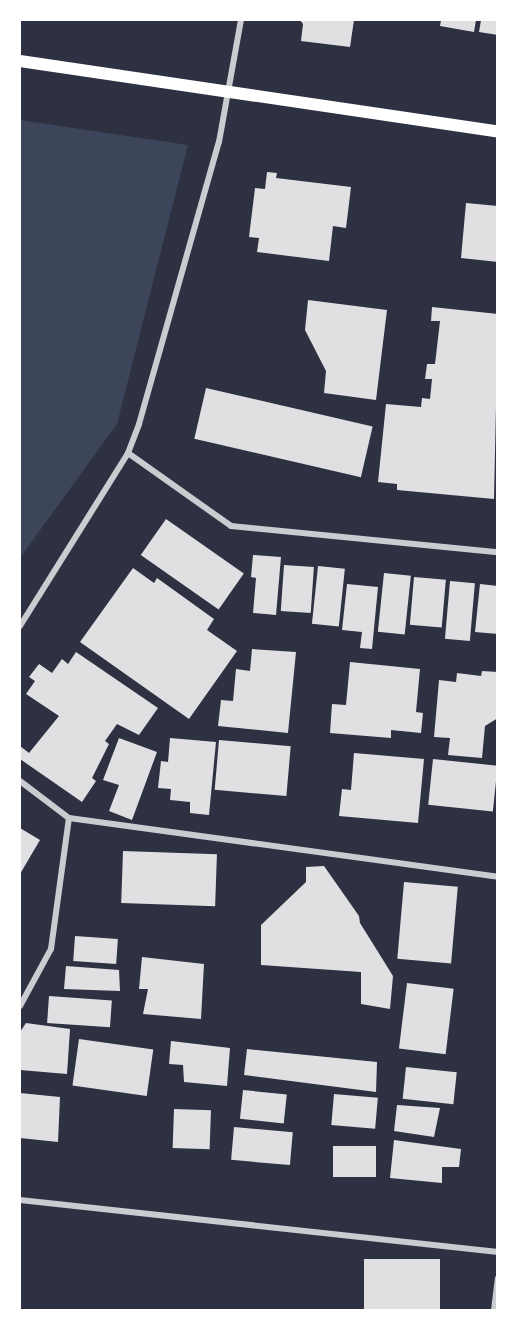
<!DOCTYPE html>
<style>
body{margin:0}
#map{position:relative;width:517px;height:1330px;overflow:hidden;background:#2d3142;font-family:"Varela Round",sans-serif}
div>[style]{position:absolute}
.green>*{inset:0;background:#3c4559}
.building>*{inset:0;background:#e0e0e3;transform-origin:0 0}
.minor>*{height:6px;margin:-3px;padding:0 3px;transform-origin:3px;border-radius:3px;background:#caccd0}
.secondary>*{height:12px;margin:-6px;padding:0 6px;transform-origin:6px;border-radius:6px;background:#fff}
span{translate:-50% -50%;white-space:nowrap;text-align:center;line-height:1.15;-webkit-text-stroke:6px #fff;paint-order:stroke}
.frame{position:absolute;inset:0;border:21px solid #fff;pointer-events:none}
</style>
<div id="map">
<div class="green">
<i style="clip-path:polygon(20px 120px,188px 145px,117px 424px,20px 558px)"></i>
</div>
<div class="building">
<i style="clip-path:polygon(300px 20px,354px 20px,350px 47px,301px 41px,303px 24px)"></i>
<i style="clip-path:polygon(441px 20px,476px 20px,474px 32px,440px 26px)"></i>
<i style="clip-path:polygon(481px 20px,498px 20px,498px 35px,479px 32px)"></i>
<i style="clip-path:polygon(267px 172px,277px 173px,276px 178px,351px 187px,346px 228px,333px 226px,329px 261px,257px 252px,259px 238px,249px 237px,255px 188px,265px 189px)"></i>
<i style="clip-path:polygon(466px 203px,498px 206px,498px 262px,461px 258px)"></i>
<i style="clip-path:polygon(308px 300px,387px 310px,376px 400px,324px 393px,326px 371px,305px 330px)"></i>
<i style="clip-path:polygon(432px 307px,498px 314px,494px 499px,397px 490px,397px 484px,378px 482px,386px 404px,421px 407px,422px 398px,430px 399px,432px 379px,425px 379px,427px 364px,435px 364px,440px 321px,431px 321px)"></i>
<i style="left:206px;top:388px;width:171px;height:52px;rotate:13deg"></i>
<i style="left:166px;top:519px;width:95px;height:44px;rotate:35deg"></i>
<i style="clip-path:polygon(253px 555px,281px 557px,276px 615px,253px 613px,256px 578px,251px 577px)"></i>
<i style="left:284px;top:565px;width:30px;height:46px;rotate:4deg"></i>
<i style="left:318px;top:566px;width:27px;height:58px;rotate:6deg"></i>
<i style="clip-path:polygon(133px 568px,154px 583px,157px 578px,214px 619px,207px 630px,237px 651px,189px 719px,80px 642px)"></i>
<i style="left:384px;top:573px;width:27px;height:59px;rotate:6deg"></i>
<i style="left:414px;top:577px;width:32px;height:48px;rotate:5deg"></i>
<i style="left:450px;top:581px;width:25px;height:58px;rotate:5deg"></i>
<i style="clip-path:polygon(347px 584px,378px 587px,372px 649px,360px 648px,362px 632px,342px 630px)"></i>
<i style="clip-path:polygon(480px 584px,498px 586px,498px 634px,475px 632px)"></i>
<i style="clip-path:polygon(252px 649px,296px 652px,288px 733px,218px 726px,221px 700px,233px 701px,236px 669px,250px 671px)"></i>
<i style="clip-path:polygon(76px 652px,158px 708px,139px 735px,117px 724px,105px 741px,109px 744px,92px 778px,96px 781px,82px 802px,20px 759px,20px 746px,29px 753px,59px 716px,26px 694px,35px 681px,29px 677px,39px 664px,52px 673px,62px 659px,68px 664px)"></i>
<i style="clip-path:polygon(350px 662px,420px 669px,416px 712px,423px 713px,421px 733px,391px 730px,391px 738px,330px 733px,332px 704px,346px 705px)"></i>
<i style="clip-path:polygon(482px 671px,498px 672px,498px 718px,485px 726px,482px 758px,448px 755px,450px 738px,434px 737px,439px 680px,456px 682px,457px 673px,481px 676px)"></i>
<i style="clip-path:polygon(119px 738px,157px 752px,132px 820px,109px 811px,119px 785px,103px 780px)"></i>
<i style="clip-path:polygon(170px 738px,216px 742px,209px 815px,190px 813px,190px 802px,170px 800px,171px 789px,158px 788px,161px 761px,168px 762px)"></i>
<i style="left:219px;top:740px;width:72px;height:50px;rotate:5deg"></i>
<i style="clip-path:polygon(354px 753px,424px 759px,418px 823px,339px 816px,342px 789px,351px 790px)"></i>
<i style="left:433px;top:759px;width:65px;height:46px;rotate:6deg"></i>
<i style="clip-path:polygon(20px 828px,40px 840px,20px 874px)"></i>
<i style="left:123px;top:851px;width:94px;height:52px;rotate:2deg"></i>
<i style="clip-path:polygon(324px 866px,359px 916px,360px 923px,393px 976px,390px 1009px,361px 1004px,361px 972px,261px 965px,261px 925px,306px 882px,306px 867px)"></i>
<i style="left:404px;top:882px;width:54px;height:77px;rotate:5deg"></i>
<i style="left:75px;top:936px;width:43px;height:25px;rotate:4deg"></i>
<i style="clip-path:polygon(142px 957px,204px 964px,201px 1019px,143px 1014px,148px 989px,139px 989px)"></i>
<i style="clip-path:polygon(66px 966px,119px 970px,120px 991px,64px 989px)"></i>
<i style="left:407px;top:983px;width:47px;height:66px;rotate:7deg"></i>
<i style="left:49px;top:996px;width:63px;height:27px;rotate:4deg"></i>
<i style="clip-path:polygon(26px 1023px,70px 1029px,67px 1074px,20px 1070px,20px 1032px)"></i>
<i style="left:79px;top:1039px;width:75px;height:47px;rotate:8deg"></i>
<i style="clip-path:polygon(171px 1041px,230px 1048px,227px 1086px,184px 1082px,183px 1065px,169px 1064px)"></i>
<i style="clip-path:polygon(247px 1049px,377px 1062px,376px 1092px,244px 1075px)"></i>
<i style="left:406px;top:1067px;width:51px;height:32px;rotate:6deg"></i>
<i style="left:243px;top:1090px;width:44px;height:29px;rotate:6deg"></i>
<i style="clip-path:polygon(20px 1093px,60px 1097px,58px 1142px,20px 1138px)"></i>
<i style="left:334px;top:1094px;width:44px;height:31px;rotate:5deg"></i>
<i style="clip-path:polygon(397px 1105px,440px 1108px,434px 1137px,394px 1131px)"></i>
<i style="left:174px;top:1109px;width:37px;height:39px;rotate:2deg"></i>
<i style="left:234px;top:1127px;width:59px;height:33px;rotate:5deg"></i>
<i style="clip-path:polygon(394px 1140px,461px 1149px,459px 1167px,442px 1167px,442px 1183px,390px 1178px)"></i>
<i style="left:333px;top:1146px;width:43px;height:31px"></i>
<i style="left:364px;top:1259px;width:76px;height:51px"></i>
</div>
<div class="minor">
<i style="left:128px;top:453px;width:126px;rotate:35.3deg"></i>
<i style="left:231px;top:526px;width:268px;rotate:5.6deg"></i>
<i style="left:20px;top:626px;width:204px;rotate:-58deg"></i>
<i style="left:128px;top:453px;width:31px;rotate:-69deg"></i>
<i style="left:139px;top:424px;width:293px;rotate:-74.2deg"></i>
<i style="left:219px;top:142px;width:124px;rotate:-79.8deg"></i>
<i style="left:20px;top:781px;width:61px;rotate:37.1deg"></i>
<i style="left:69px;top:818px;width:433px;rotate:7.8deg"></i>
<i style="left:20px;top:1006px;width:65px;rotate:-61.5deg"></i>
<i style="left:51px;top:949px;width:132px;rotate:-82.2deg"></i>
<i style="left:20px;top:1200px;width:481px;rotate:6.2deg"></i>
<i style="left:494px;top:1310px;width:32px;rotate:-83deg"></i>
</div>
<div class="secondary">
<i style="left:20px;top:61px;width:483px;rotate:8.4deg"></i>
</div>
<div class="frame"></div>
</div>
